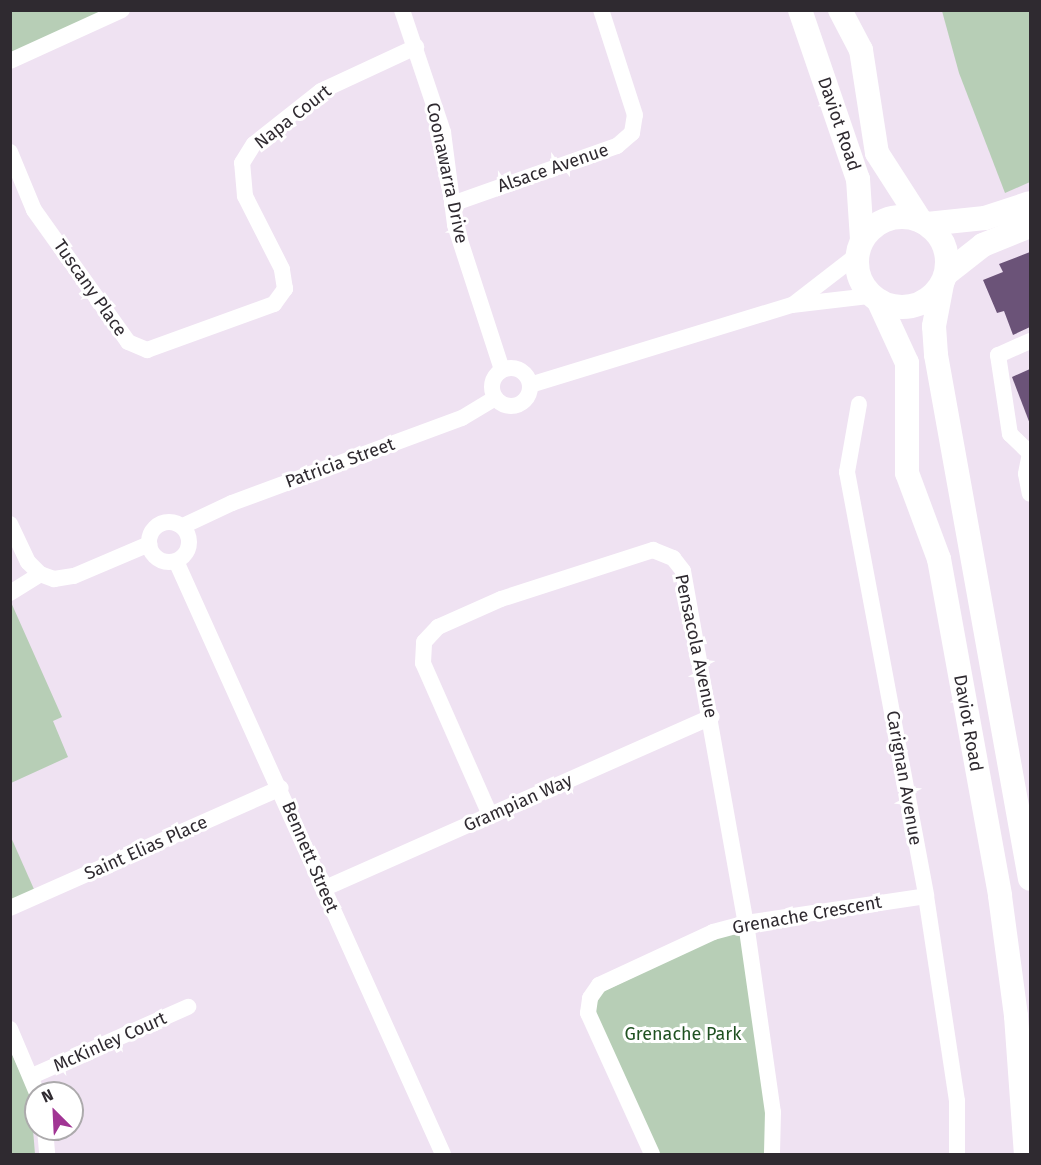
<!DOCTYPE html>
<style>
body{margin:0}
#map{position:relative;width:1041px;height:1165px;overflow:hidden;background:#efe2f2;font-family:"Fira Sans",sans-serif}
div>[style]{position:absolute}
.green>*{inset:0;background:#b7ceb6}
.building>*{inset:0;background:#6b5378}
.street>*{height:16px;margin:-8px;padding:0 8px;transform-origin:8px;border-radius:8px;background:#fff}
.street>.ring{margin:-8px;padding:0;box-sizing:content-box;background:none;border:16px solid #fff;border-radius:50%}
.secondary>*{height:24px;margin:-12px;padding:0 12px;transform-origin:12px;border-radius:12px;background:#fff}
.secondary>.ring{margin:-12px;padding:0;box-sizing:content-box;background:none;border:24px solid #fff;border-radius:50%}
span{translate:-50% -50%;white-space:nowrap;text-align:center;line-height:1.15;-webkit-text-stroke:6px #fff;paint-order:stroke}
.street-label{font-size:18px;color:#2f2a30}
.park-label{font-size:18px;color:#1f5121}
.frame{position:absolute;inset:0;border:12px solid #2f2a30;pointer-events:none}
.north{position:absolute;left:24px;top:1081px;width:60px;height:60px;box-sizing:border-box;background:#fff;border:2px solid #acaaac;border-radius:50%;rotate:336deg;font-size:16px;font-weight:700;line-height:24px;text-align:center;color:#2f2a30}
.north::after{content:'';display:block;margin:auto;width:21px;height:27px;background:#a13594;clip-path:polygon(50% 0,100% 100%,50% 72%,0 100%)}
</style>
<div id="map">
<div class="green">
<i style="clip-path:polygon(11px 10px,119px 11px,11px 61px)"></i>
<i style="clip-path:polygon(942px 11px,1030px 11px,1030px 182px,1005px 193px,959px 73px)"></i>
<i style="clip-path:polygon(10px 600px,62px 717px,53px 721px,68px 757px,11px 783px)"></i>
<i style="clip-path:polygon(10px 835px,37px 896px,10px 908px)"></i>
<i style="clip-path:polygon(746px 923px,772px 1154px,652px 1154px,590px 998px)"></i>
<i style="clip-path:polygon(10px 1050px,30px 1093px,35px 1154px,11px 1154px)"></i>
</div>
<div class="building">
<i style="clip-path:polygon(1030px 252px,1030px 327px,1013px 335px,1004px 311px,997px 313px,983px 280px,1003px 272px,999px 264px)"></i>
<i style="clip-path:polygon(1030px 369px,1030px 424px,1012px 377px)"></i>
</div>
<div class="street">
<i style="left:402px;top:10px;width:129px;rotate:71.4deg"></i>
<i style="left:443px;top:132px;width:94px;rotate:82.6deg"></i>
<i style="left:455px;top:225px;width:152px;rotate:72deg"></i>
<i style="left:10px;top:61px;width:123px;rotate:-24.5deg"></i>
<i style="left:10px;top:152px;width:63px;rotate:67.5deg"></i>
<i style="left:34px;top:210px;width:162px;rotate:54.5deg"></i>
<i style="left:128px;top:342px;width:21px;rotate:23deg"></i>
<i style="left:147px;top:350px;width:135px;rotate:-19.9deg"></i>
<i style="left:274px;top:304px;width:19px;rotate:-54deg"></i>
<i style="left:285px;top:289px;width:20px;rotate:-99deg"></i>
<i style="left:282px;top:269px;width:82px;rotate:-116.9deg"></i>
<i style="left:245px;top:196px;width:33px;rotate:-95deg"></i>
<i style="left:242px;top:163px;width:22px;rotate:-58deg"></i>
<i style="left:254px;top:144px;width:85px;rotate:-38.3deg"></i>
<i style="left:321px;top:91px;width:105px;rotate:-24.9deg"></i>
<i style="left:452px;top:204px;width:175px;rotate:-19.4deg"></i>
<i style="left:617px;top:146px;width:20px;rotate:-41deg"></i>
<i style="left:632px;top:133px;width:18px;rotate:-81deg"></i>
<i style="left:635px;top:115px;width:110px;rotate:-107.9deg"></i>
<i style="left:795px;top:303px;width:78px;rotate:-37.7deg"></i>
<i style="left:1030px;top:341px;width:35px;rotate:156deg"></i>
<i style="left:998px;top:355px;width:80px;rotate:81.4deg"></i>
<i style="left:1010px;top:434px;width:28px;rotate:44deg"></i>
<i class="ring" style="left:492px;top:368px;width:22px;height:22px"></i>
<i style="left:530px;top:385px;width:274px;rotate:-17deg"></i>
<i style="left:792px;top:305px;width:79px;rotate:-6.6deg"></i>
<i style="left:859px;top:404px;width:69px;rotate:100deg"></i>
<i style="left:847px;top:472px;width:431px;rotate:79.4deg"></i>
<i style="left:926px;top:896px;width:207px;rotate:81.4deg"></i>
<i style="left:957px;top:1101px;width:53px;rotate:90deg"></i>
<i style="left:1030px;top:453px;width:21px;rotate:101deg"></i>
<i style="left:1026px;top:474px;width:20px;rotate:79deg"></i>
<i class="ring" style="left:149px;top:522px;width:24px;height:24px"></i>
<i style="left:10px;top:524px;width:42px;rotate:64.7deg"></i>
<i style="left:28px;top:562px;width:17px;rotate:45deg"></i>
<i style="left:40px;top:574px;width:15px;rotate:20deg"></i>
<i style="left:54px;top:579px;width:20px;rotate:-9deg"></i>
<i style="left:74px;top:576px;width:82px;rotate:-23.1deg"></i>
<i style="left:183px;top:526px;width:54px;rotate:-25.1deg"></i>
<i style="left:232px;top:503px;width:245px;rotate:-20.3deg"></i>
<i style="left:462px;top:418px;width:39px;rotate:-31deg"></i>
<i style="left:176px;top:561px;width:650px;rotate:65.76deg"></i>
<i style="left:10px;top:593px;width:36px;rotate:-32deg"></i>
<i style="left:490px;top:815px;width:166px;rotate:-113.8deg"></i>
<i style="left:423px;top:663px;width:21px;rotate:-87deg"></i>
<i style="left:424px;top:642px;width:21px;rotate:-47deg"></i>
<i style="left:438px;top:627px;width:69px;rotate:-24deg"></i>
<i style="left:501px;top:599px;width:160px;rotate:-17.9deg"></i>
<i style="left:653px;top:550px;width:22px;rotate:22deg"></i>
<i style="left:673px;top:558px;width:16px;rotate:52deg"></i>
<i style="left:683px;top:571px;width:358px;rotate:79.9deg"></i>
<i style="left:746px;top:923px;width:191px;rotate:81.9deg"></i>
<i style="left:773px;top:1112px;width:42px;rotate:91.4deg"></i>
<i style="left:323px;top:889px;width:425px;rotate:-23.9deg"></i>
<i style="left:10px;top:908px;width:296px;rotate:-23.9deg"></i>
<i style="left:10px;top:1029px;width:69px;rotate:67.1deg"></i>
<i style="left:32px;top:1076px;width:171px;rotate:-23.9deg"></i>
<i style="left:45px;top:1129px;width:25px;rotate:85deg"></i>
<i style="left:652px;top:1154px;width:155px;rotate:-114.4deg"></i>
<i style="left:588px;top:1013px;width:15px;rotate:-82deg"></i>
<i style="left:590px;top:998px;width:16px;rotate:-55deg"></i>
<i style="left:599px;top:985px;width:126px;rotate:-24.9deg"></i>
<i style="left:713px;top:932px;width:34px;rotate:-15deg"></i>
<i style="left:746px;top:923px;width:182px;rotate:-8.5deg"></i>
</div>
<div class="secondary">
<i style="left:800px;top:10px;width:179px;rotate:71.1deg"></i>
<i style="left:858px;top:179px;width:61px;rotate:86.2deg"></i>
<i style="left:840px;top:10px;width:45px;rotate:62.3deg"></i>
<i style="left:861px;top:50px;width:104px;rotate:81.2deg"></i>
<i style="left:877px;top:153px;width:80px;rotate:57.3deg"></i>
<i class="ring" style="left:857px;top:217px;width:66px;height:66px"></i>
<i style="left:927px;top:224px;width:58px;rotate:-5.9deg"></i>
<i style="left:985px;top:218px;width:47px;rotate:-18.4deg"></i>
<i style="left:946px;top:274px;width:47px;rotate:-38.1deg"></i>
<i style="left:983px;top:245px;width:51px;rotate:-22deg"></i>
<i style="left:942px;top:284px;width:43px;rotate:100.8deg"></i>
<i style="left:934px;top:326px;width:29px;rotate:86deg"></i>
<i style="left:936px;top:355px;width:532px;rotate:79.83deg"></i>
<i style="left:879px;top:302px;width:67px;rotate:65.3deg"></i>
<i style="left:907px;top:363px;width:110px;rotate:90deg"></i>
<i style="left:907px;top:473px;width:92px;rotate:69.6deg"></i>
<i style="left:939px;top:559px;width:342px;rotate:79.7deg"></i>
<i style="left:1000px;top:896px;width:121px;rotate:82.4deg"></i>
<i style="left:1016px;top:1016px;width:138px;rotate:85.9deg"></i>
</div>
<div class="street-label">
<span style="left:293px;top:117px;rotate:-38deg">Napa Court</span>
<span style="left:839px;top:124px;rotate:71deg">Daviot Road</span>
<span style="left:553px;top:168px;rotate:-19deg">Alsace Avenue</span>
<span style="left:447px;top:173px;rotate:78deg">Coonawarra Drive</span>
<span style="left:90px;top:288px;rotate:55deg">Tuscany Place</span>
<span style="left:340px;top:463px;rotate:-20deg">Patricia Street</span>
<span style="left:696px;top:646px;rotate:78deg">Pensacola Avenue</span>
<span style="left:968px;top:723px;rotate:80deg">Daviot Road</span>
<span style="left:904px;top:778px;rotate:80deg">Carignan Avenue</span>
<span style="left:518px;top:803px;rotate:-24deg">Grampian Way</span>
<span style="left:146px;top:848px;rotate:-24deg">Saint Elias Place</span>
<span style="left:310px;top:857px;rotate:67deg">Bennett Street</span>
<span style="left:807px;top:915px;rotate:-10deg">Grenache Crescent</span>
<span style="left:110px;top:1042px;rotate:-24deg">McKinley Court</span>
</div>
<div class="park-label">
<span style="left:683px;top:1034px">Grenache Park</span>
</div>
<div class="frame"></div>
<div class="north">N</div>
</div>
